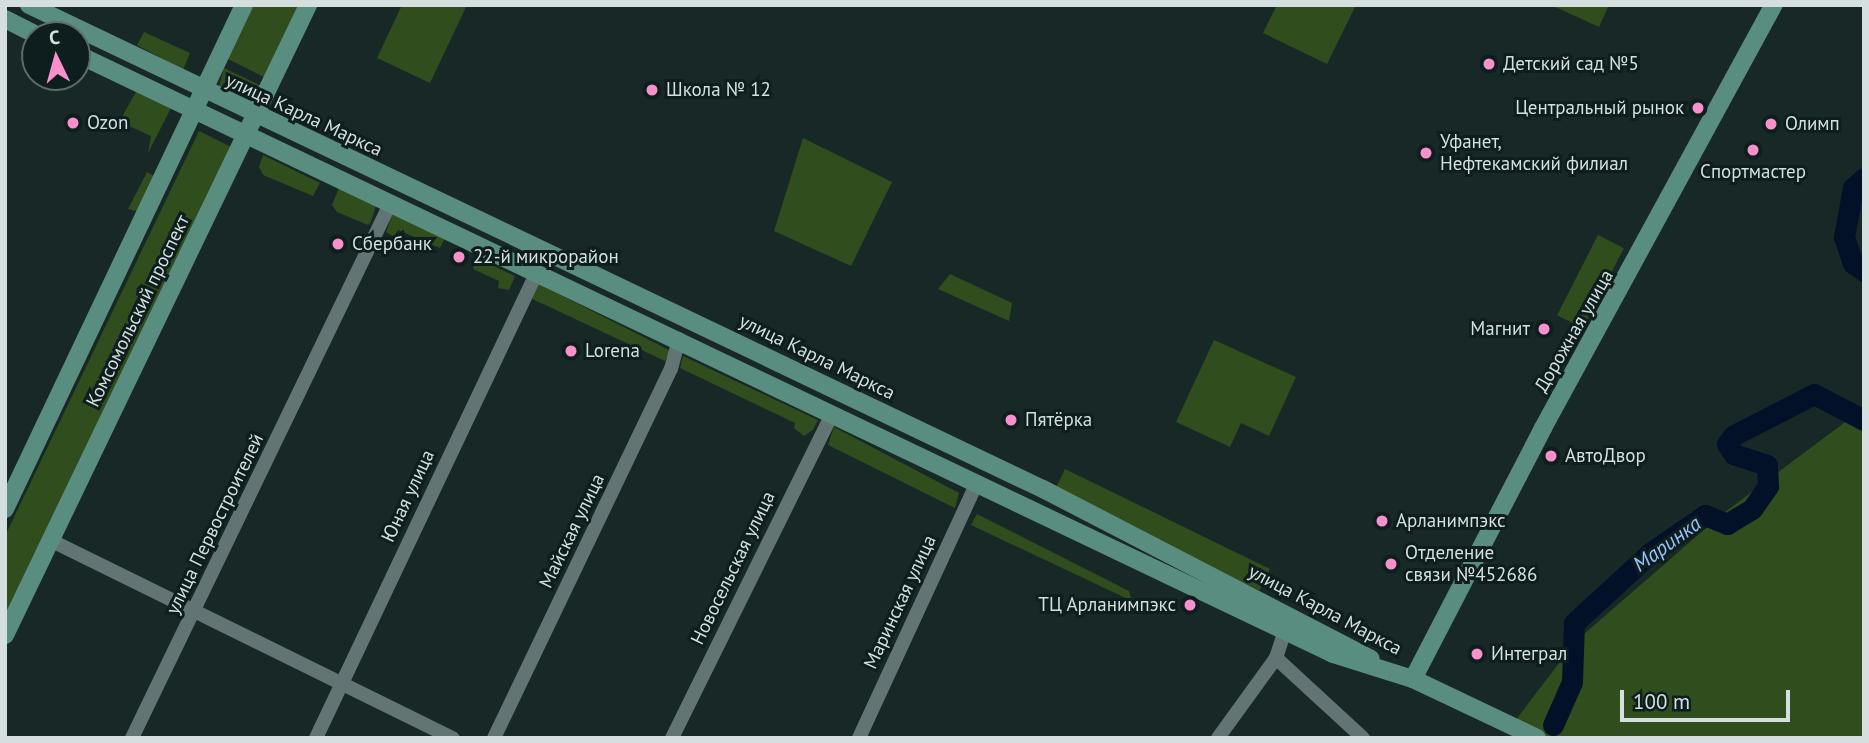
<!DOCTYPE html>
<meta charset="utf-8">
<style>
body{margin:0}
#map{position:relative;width:1869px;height:743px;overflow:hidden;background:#182827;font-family:"PT Sans",sans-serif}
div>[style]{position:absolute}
.green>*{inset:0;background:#304d1d;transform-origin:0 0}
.river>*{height:21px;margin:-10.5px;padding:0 10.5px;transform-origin:10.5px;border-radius:10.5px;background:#021127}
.minor>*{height:14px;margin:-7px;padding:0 7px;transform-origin:7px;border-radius:7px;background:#627474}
.secondary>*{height:18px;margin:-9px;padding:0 9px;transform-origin:9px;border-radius:9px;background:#598d7f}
.dots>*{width:19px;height:19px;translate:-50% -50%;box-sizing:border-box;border:4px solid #0e1e1e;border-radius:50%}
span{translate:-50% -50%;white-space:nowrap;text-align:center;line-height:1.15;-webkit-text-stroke:6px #0e1e1e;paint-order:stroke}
.poi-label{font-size:19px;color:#d5dfdf}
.left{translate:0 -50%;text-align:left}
.right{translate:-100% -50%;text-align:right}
.street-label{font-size:19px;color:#d5dfdf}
.water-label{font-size:21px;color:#96c2fb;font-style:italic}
.frame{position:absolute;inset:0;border:7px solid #d5dfdf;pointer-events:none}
.north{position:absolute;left:21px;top:21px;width:70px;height:70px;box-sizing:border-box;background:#0e1e1e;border:2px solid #5e6b6b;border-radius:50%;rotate:355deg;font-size:19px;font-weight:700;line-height:28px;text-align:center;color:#d5dfdf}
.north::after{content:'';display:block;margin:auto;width:24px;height:32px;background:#f890cc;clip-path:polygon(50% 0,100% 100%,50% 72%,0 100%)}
.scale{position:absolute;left:1620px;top:690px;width:170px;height:32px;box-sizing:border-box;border:4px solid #d5dfdf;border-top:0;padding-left:9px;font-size:21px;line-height:24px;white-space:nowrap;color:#d5dfdf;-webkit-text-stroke:5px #0e1e1e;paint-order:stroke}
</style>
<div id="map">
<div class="green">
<i style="clip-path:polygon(253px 5px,302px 5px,268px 79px,228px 59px)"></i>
<i style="clip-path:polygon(402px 5px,467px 5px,430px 83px,377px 58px)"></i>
<i style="clip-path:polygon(1277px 5px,1356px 5px,1327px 64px,1263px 33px)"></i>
<i style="clip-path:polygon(1551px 5px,1609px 5px,1599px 27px)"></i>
<i style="clip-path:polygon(144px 32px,190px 53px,183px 70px,137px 45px)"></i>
<i style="clip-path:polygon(224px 68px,264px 87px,252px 99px,219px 86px)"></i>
<i style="clip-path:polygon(136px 92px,171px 108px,148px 153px,151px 136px,129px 126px,123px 115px)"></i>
<i style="clip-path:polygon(199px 131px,231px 147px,5px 618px,5px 536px)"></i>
<i style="clip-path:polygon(803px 138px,892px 182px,851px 266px,774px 231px)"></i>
<i style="clip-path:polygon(263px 155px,320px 183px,313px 196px,263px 175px,259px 167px)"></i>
<i style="clip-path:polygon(147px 172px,156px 177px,140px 212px,128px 209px)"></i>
<i style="clip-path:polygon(339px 188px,376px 205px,371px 222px,368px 225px,337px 212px,332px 205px)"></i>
<i style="clip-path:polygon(393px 213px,445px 238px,440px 248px,398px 230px,394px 237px,386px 232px)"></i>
<i style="left:1598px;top:235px;width:29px;height:90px;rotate:27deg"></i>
<i style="clip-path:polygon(476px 258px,515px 276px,509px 290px,498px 288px,499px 281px,473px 269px)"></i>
<i style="clip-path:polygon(950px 274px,1012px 303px,1009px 321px,938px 289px)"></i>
<i style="clip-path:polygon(535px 282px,671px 351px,665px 361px,528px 297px)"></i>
<i style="clip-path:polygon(1214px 340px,1296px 377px,1269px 436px,1241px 423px,1230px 447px,1176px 422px)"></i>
<i style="clip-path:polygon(683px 356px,818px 420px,813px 430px,804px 436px,794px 428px,795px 423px,680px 368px)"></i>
<i style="clip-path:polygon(1864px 408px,1864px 738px,1534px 738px,1511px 726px,1576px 641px,1721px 515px)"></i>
<i style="clip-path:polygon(834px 427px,959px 493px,955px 508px,828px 445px)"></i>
<i style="left:1065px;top:469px;width:228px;height:24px;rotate:26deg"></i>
<i style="clip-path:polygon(977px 514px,1129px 591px,1132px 601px,971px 525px)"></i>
</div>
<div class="river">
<i style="left:1864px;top:178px;width:15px;rotate:138deg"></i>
<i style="left:1853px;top:188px;width:50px;rotate:100.4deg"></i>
<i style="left:1844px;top:237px;width:28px;rotate:71deg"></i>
<i style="left:1853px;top:263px;width:14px;rotate:36deg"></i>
<i style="left:1553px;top:725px;width:47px;rotate:-66.2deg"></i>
<i style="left:1572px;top:682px;width:59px;rotate:-88.1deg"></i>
<i style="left:1574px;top:623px;width:103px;rotate:-42.6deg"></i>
<i style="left:1650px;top:553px;width:67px;rotate:-34.6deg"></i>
<i style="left:1705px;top:515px;width:24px;rotate:22deg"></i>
<i style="left:1727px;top:524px;width:29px;rotate:-31deg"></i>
<i style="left:1752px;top:509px;width:28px;rotate:-55deg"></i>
<i style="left:1768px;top:486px;width:21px;rotate:-93deg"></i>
<i style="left:1767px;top:465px;width:35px;rotate:-162deg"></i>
<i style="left:1734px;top:454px;width:12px;rotate:-125deg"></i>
<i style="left:1727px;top:444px;width:11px;rotate:-52deg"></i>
<i style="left:1734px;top:435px;width:90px;rotate:-27.1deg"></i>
<i style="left:1814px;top:394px;width:56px;rotate:27.5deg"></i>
</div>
<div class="minor">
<i style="left:50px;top:540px;width:449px;rotate:26.2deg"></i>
<i style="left:1276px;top:658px;width:118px;rotate:42.6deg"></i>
<i style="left:132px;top:738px;width:593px;rotate:-64.21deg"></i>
<i style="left:316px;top:738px;width:516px;rotate:-64.63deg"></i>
<i style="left:494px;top:738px;width:409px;rotate:-64.4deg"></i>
<i style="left:671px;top:369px;width:31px;rotate:-75deg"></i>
<i style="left:672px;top:738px;width:359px;rotate:-63.7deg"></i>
<i style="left:859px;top:738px;width:281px;rotate:-65.2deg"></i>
<i style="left:1218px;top:738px;width:99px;rotate:-54.1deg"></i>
<i style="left:1276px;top:658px;width:28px;rotate:-72deg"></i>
</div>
<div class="secondary">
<i style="left:29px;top:5px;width:1124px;rotate:25.52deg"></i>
<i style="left:1043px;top:489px;width:369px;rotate:27.4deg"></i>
<i style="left:5px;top:19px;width:36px;rotate:27deg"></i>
<i style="left:77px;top:54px;width:1392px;rotate:25.53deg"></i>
<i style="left:1333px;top:654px;width:84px;rotate:17.4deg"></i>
<i style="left:1413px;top:679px;width:137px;rotate:25.4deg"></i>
<i style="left:5px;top:509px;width:558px;rotate:-64.63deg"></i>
<i style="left:5px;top:635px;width:699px;rotate:-64.31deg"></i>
<i style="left:1413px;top:679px;width:283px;rotate:-62.6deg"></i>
<i style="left:1543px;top:428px;width:482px;rotate:-61.4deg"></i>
</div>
<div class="dots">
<i style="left:1489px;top:64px;background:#f890cc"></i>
<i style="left:652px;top:90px;background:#f890cc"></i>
<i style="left:1698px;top:108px;background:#f890cc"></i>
<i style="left:73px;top:123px;background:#f890cc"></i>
<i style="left:1771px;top:124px;background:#f890cc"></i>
<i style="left:1753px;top:150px;background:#f890cc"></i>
<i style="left:1426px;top:153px;background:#f890cc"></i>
<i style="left:338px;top:244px;background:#f890cc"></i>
<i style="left:459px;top:257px;background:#f890cc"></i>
<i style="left:1544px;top:329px;background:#f890cc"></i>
<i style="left:571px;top:351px;background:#f890cc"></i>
<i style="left:1011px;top:420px;background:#f890cc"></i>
<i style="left:1551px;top:456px;background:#f890cc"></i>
<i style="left:1382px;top:521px;background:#f890cc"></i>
<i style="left:1391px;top:564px;background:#f890cc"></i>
<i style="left:1190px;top:605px;background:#f890cc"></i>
<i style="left:1477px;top:654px;background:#f890cc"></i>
</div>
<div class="poi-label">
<span class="left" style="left:1503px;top:64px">Детский сад №5</span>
<span class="left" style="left:666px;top:90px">Школа № 12</span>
<span class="right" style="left:1684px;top:108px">Центральный рынок</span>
<span class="left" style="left:87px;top:123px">Ozon</span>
<span class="left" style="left:1785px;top:124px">Олимп</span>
<span class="left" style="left:1440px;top:153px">Уфанет,<br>Нефтекамский филиал</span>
<span style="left:1753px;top:172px">Спортмастер</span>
<span class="left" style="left:352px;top:244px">Сбербанк</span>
<span class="left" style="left:473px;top:257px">22-й микрорайон</span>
<span class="right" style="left:1530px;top:329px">Магнит</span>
<span class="left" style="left:585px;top:351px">Lorena</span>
<span class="left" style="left:1025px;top:420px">Пятёрка</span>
<span class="left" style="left:1565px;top:456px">АвтоДвор</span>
<span class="left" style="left:1396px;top:521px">Арланимпэкс</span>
<span class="left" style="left:1405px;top:564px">Отделение<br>связи №452686</span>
<span class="right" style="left:1176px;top:605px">ТЦ Арланимпэкс</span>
<span class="left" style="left:1491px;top:654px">Интеграл</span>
</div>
<div class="street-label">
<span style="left:304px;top:115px;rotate:25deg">улица Карла Маркса</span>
<span style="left:138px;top:311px;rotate:-64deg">Комсомольский проспект</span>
<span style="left:1574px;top:331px;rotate:-60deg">Дорожная улица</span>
<span style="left:817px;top:357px;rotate:26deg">улица Карла Маркса</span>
<span style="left:408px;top:496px;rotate:-65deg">Юная улица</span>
<span style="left:215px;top:524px;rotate:-64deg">улица Первостроителей</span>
<span style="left:572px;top:531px;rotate:-64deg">Майская улица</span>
<span style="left:733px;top:568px;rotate:-64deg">Новосельская улица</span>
<span style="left:900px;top:602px;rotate:-65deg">Маринская улица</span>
<span style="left:1325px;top:610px;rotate:28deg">улица Карла Маркса</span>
</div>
<div class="water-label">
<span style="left:1667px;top:544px;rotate:-36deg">Маринка</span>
</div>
<div class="frame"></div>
<div class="north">С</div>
<div class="scale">100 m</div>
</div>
